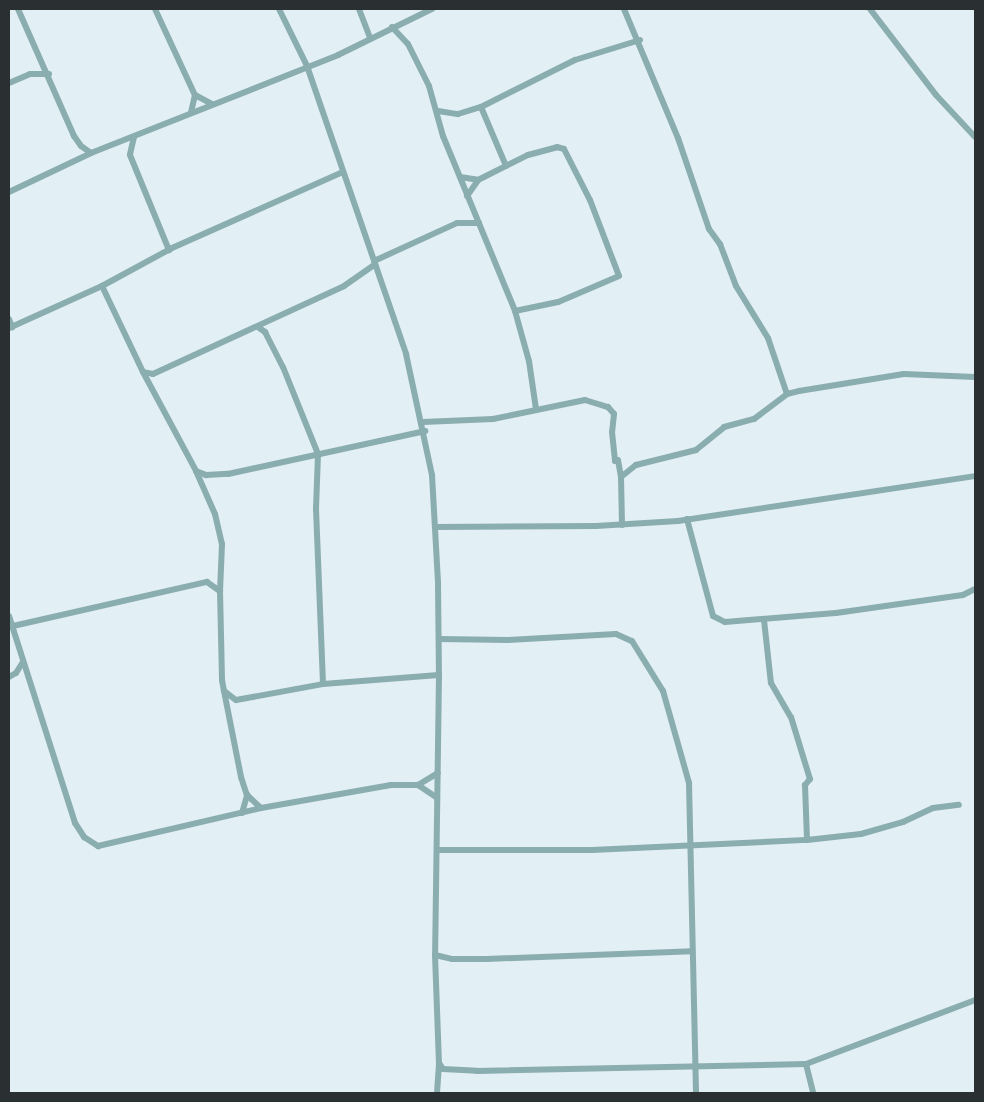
<!DOCTYPE html>
<style>
body{margin:0}
#map{position:relative;width:984px;height:1102px;overflow:hidden;background:#e2eff4;font-family:Poppins,sans-serif}
div>[style]{position:absolute}
.street>*{height:6px;margin:-3px;padding:0 3px;transform-origin:3px;border-radius:3px;background:#8aadaf}
span{translate:-50% -50%;white-space:nowrap;text-align:center;line-height:1.15;-webkit-text-stroke:4px #f3fbfe;paint-order:stroke}
.frame{position:absolute;inset:0;border:10px solid #2a2f31;pointer-events:none}
</style>
<div id="map">
<div class="street">
<i style="left:18px;top:9px;width:139px;rotate:66.2deg"></i>
<i style="left:74px;top:136px;width:12px;rotate:55deg"></i>
<i style="left:81px;top:146px;width:12px;rotate:35deg"></i>
<i style="left:91px;top:153px;width:266px;rotate:-21.6deg"></i>
<i style="left:338px;top:55px;width:105px;rotate:-26.1deg"></i>
<i style="left:155px;top:9px;width:95px;rotate:65.1deg"></i>
<i style="left:195px;top:95px;width:17px;rotate:103deg"></i>
<i style="left:279px;top:9px;width:64px;rotate:63.8deg"></i>
<i style="left:307px;top:66px;width:305px;rotate:71deg"></i>
<i style="left:406px;top:354px;width:124px;rotate:77.9deg"></i>
<i style="left:432px;top:475px;width:108px;rotate:86.8deg"></i>
<i style="left:438px;top:583px;width:92px;rotate:89.4deg"></i>
<i style="left:439px;top:675px;width:280px;rotate:90.8deg"></i>
<i style="left:435px;top:955px;width:108px;rotate:87.9deg"></i>
<i style="left:439px;top:1063px;width:7px;rotate:56deg"></i>
<i style="left:443px;top:1069px;width:34px;rotate:3deg"></i>
<i style="left:477px;top:1071px;width:329px;rotate:-1.2deg"></i>
<i style="left:806px;top:1064px;width:181px;rotate:-20.7deg"></i>
<i style="left:359px;top:9px;width:30px;rotate:69deg"></i>
<i style="left:624px;top:9px;width:140px;rotate:67.3deg"></i>
<i style="left:678px;top:138px;width:96px;rotate:71.2deg"></i>
<i style="left:709px;top:229px;width:19px;rotate:54deg"></i>
<i style="left:720px;top:244px;width:45px;rotate:69.1deg"></i>
<i style="left:736px;top:286px;width:61px;rotate:58.4deg"></i>
<i style="left:768px;top:338px;width:59px;rotate:71.3deg"></i>
<i style="left:870px;top:9px;width:108px;rotate:52.5deg"></i>
<i style="left:936px;top:95px;width:57px;rotate:47.1deg"></i>
<i style="left:392px;top:27px;width:23px;rotate:47deg"></i>
<i style="left:408px;top:44px;width:47px;rotate:63.4deg"></i>
<i style="left:429px;top:86px;width:52px;rotate:74.4deg"></i>
<i style="left:443px;top:136px;width:189px;rotate:67.6deg"></i>
<i style="left:515px;top:311px;width:52px;rotate:74.4deg"></i>
<i style="left:529px;top:361px;width:49px;rotate:81.7deg"></i>
<i style="left:9px;top:83px;width:23px;rotate:-23deg"></i>
<i style="left:30px;top:74px;width:19px"></i>
<i style="left:195px;top:95px;width:19px;rotate:28deg"></i>
<i style="left:481px;top:107px;width:105px;rotate:-26.6deg"></i>
<i style="left:575px;top:60px;width:68px;rotate:-17.1deg"></i>
<i style="left:438px;top:111px;width:20px;rotate:9deg"></i>
<i style="left:458px;top:114px;width:24px;rotate:-17deg"></i>
<i style="left:481px;top:107px;width:64px;rotate:67deg"></i>
<i style="left:134px;top:137px;width:18px;rotate:103deg"></i>
<i style="left:130px;top:155px;width:103px;rotate:67.7deg"></i>
<i style="left:460px;top:177px;width:18px;rotate:9deg"></i>
<i style="left:9px;top:192px;width:91px;rotate:-25.4deg"></i>
<i style="left:467px;top:196px;width:19px;rotate:-55deg"></i>
<i style="left:478px;top:180px;width:56px;rotate:-26.6deg"></i>
<i style="left:528px;top:155px;width:30px;rotate:-15deg"></i>
<i style="left:557px;top:147px;width:7px;rotate:16deg"></i>
<i style="left:564px;top:149px;width:57px;rotate:63deg"></i>
<i style="left:590px;top:200px;width:81px;rotate:69.1deg"></i>
<i style="left:619px;top:276px;width:66px;rotate:156.9deg"></i>
<i style="left:558px;top:302px;width:44px;rotate:168.2deg"></i>
<i style="left:374px;top:261px;width:91px;rotate:-24.6deg"></i>
<i style="left:457px;top:223px;width:22px"></i>
<i style="left:102px;top:286px;width:95px;rotate:64.5deg"></i>
<i style="left:143px;top:372px;width:10px;rotate:11deg"></i>
<i style="left:153px;top:374px;width:210px;rotate:-24.7deg"></i>
<i style="left:344px;top:286px;width:38px;rotate:-35deg"></i>
<i style="left:9px;top:319px;width:9px;rotate:69deg"></i>
<i style="left:258px;top:327px;width:9px;rotate:36deg"></i>
<i style="left:265px;top:332px;width:39px;rotate:63deg"></i>
<i style="left:283px;top:367px;width:94px;rotate:68.1deg"></i>
<i style="left:318px;top:454px;width:55px;rotate:92.1deg"></i>
<i style="left:316px;top:509px;width:175px;rotate:87.7deg"></i>
<i style="left:9px;top:328px;width:102px;rotate:-24.3deg"></i>
<i style="left:102px;top:286px;width:80px;rotate:-28.5deg"></i>
<i style="left:172px;top:248px;width:187px;rotate:-24deg"></i>
<i style="left:143px;top:372px;width:112px;rotate:61.8deg"></i>
<i style="left:196px;top:471px;width:11px;rotate:22deg"></i>
<i style="left:206px;top:475px;width:22px;rotate:-3deg"></i>
<i style="left:228px;top:474px;width:202px;rotate:-12.3deg"></i>
<i style="left:423px;top:422px;width:70px;rotate:-2.5deg"></i>
<i style="left:493px;top:419px;width:94px;rotate:-11.7deg"></i>
<i style="left:585px;top:400px;width:24px;rotate:17deg"></i>
<i style="left:608px;top:407px;width:9px;rotate:49deg"></i>
<i style="left:614px;top:414px;width:18px;rotate:96deg"></i>
<i style="left:612px;top:432px;width:29px;rotate:84deg"></i>
<i style="left:615px;top:461px;width:3px;rotate:-18deg"></i>
<i style="left:618px;top:460px;width:17px;rotate:80deg"></i>
<i style="left:621px;top:477px;width:48px;rotate:88.8deg"></i>
<i style="left:196px;top:471px;width:47px;rotate:66.2deg"></i>
<i style="left:215px;top:514px;width:31px;rotate:77deg"></i>
<i style="left:222px;top:544px;width:47px;rotate:92.4deg"></i>
<i style="left:621px;top:477px;width:19px;rotate:-39deg"></i>
<i style="left:636px;top:465px;width:62px;rotate:-14deg"></i>
<i style="left:696px;top:450px;width:36px;rotate:-39deg"></i>
<i style="left:724px;top:427px;width:31px;rotate:-15deg"></i>
<i style="left:754px;top:419px;width:41px;rotate:-37.1deg"></i>
<i style="left:787px;top:394px;width:12px;rotate:-14deg"></i>
<i style="left:799px;top:391px;width:106px;rotate:-9.2deg"></i>
<i style="left:904px;top:374px;width:71px;rotate:2.4deg"></i>
<i style="left:687px;top:519px;width:100px;rotate:75deg"></i>
<i style="left:713px;top:616px;width:13px;rotate:27deg"></i>
<i style="left:725px;top:622px;width:111px;rotate:-4.6deg"></i>
<i style="left:836px;top:613px;width:128px;rotate:-8.1deg"></i>
<i style="left:963px;top:595px;width:13px;rotate:-27deg"></i>
<i style="left:436px;top:527px;width:160px;rotate:-0.4deg"></i>
<i style="left:596px;top:526px;width:82px;rotate:-3.5deg"></i>
<i style="left:678px;top:521px;width:300px;rotate:-8.6deg"></i>
<i style="left:9px;top:616px;width:217px;rotate:72.3deg"></i>
<i style="left:75px;top:823px;width:17px;rotate:57deg"></i>
<i style="left:84px;top:837px;width:17px;rotate:33deg"></i>
<i style="left:98px;top:846px;width:167px;rotate:-13.1deg"></i>
<i style="left:261px;top:808px;width:132px;rotate:-10deg"></i>
<i style="left:391px;top:785px;width:27px"></i>
<i style="left:418px;top:785px;width:23px;rotate:34deg"></i>
<i style="left:764px;top:620px;width:63px;rotate:83.7deg"></i>
<i style="left:771px;top:683px;width:39px;rotate:60deg"></i>
<i style="left:791px;top:717px;width:65px;rotate:73deg"></i>
<i style="left:810px;top:779px;width:8px;rotate:130deg"></i>
<i style="left:805px;top:785px;width:55px;rotate:87.9deg"></i>
<i style="left:13px;top:626px;width:199px;rotate:-12.8deg"></i>
<i style="left:207px;top:582px;width:16px;rotate:35deg"></i>
<i style="left:220px;top:591px;width:89px;rotate:88.7deg"></i>
<i style="left:222px;top:680px;width:11px;rotate:80deg"></i>
<i style="left:224px;top:691px;width:15px;rotate:37deg"></i>
<i style="left:236px;top:700px;width:88px;rotate:-10.4deg"></i>
<i style="left:323px;top:684px;width:116px;rotate:-4.4deg"></i>
<i style="left:439px;top:639px;width:69px;rotate:0.8deg"></i>
<i style="left:508px;top:640px;width:108px;rotate:-3.2deg"></i>
<i style="left:616px;top:634px;width:17px;rotate:24deg"></i>
<i style="left:632px;top:641px;width:59px;rotate:58.2deg"></i>
<i style="left:663px;top:691px;width:96px;rotate:74.2deg"></i>
<i style="left:689px;top:783px;width:310px;rotate:88.7deg"></i>
<i style="left:9px;top:677px;width:8px;rotate:-30deg"></i>
<i style="left:16px;top:673px;width:13px;rotate:-58deg"></i>
<i style="left:224px;top:691px;width:88px;rotate:78.8deg"></i>
<i style="left:241px;top:777px;width:19px;rotate:72deg"></i>
<i style="left:247px;top:795px;width:19px;rotate:43deg"></i>
<i style="left:418px;top:785px;width:23px;rotate:-31deg"></i>
<i style="left:242px;top:813px;width:19px;rotate:-74deg"></i>
<i style="left:439px;top:850px;width:153px"></i>
<i style="left:592px;top:850px;width:215px;rotate:-2.7deg"></i>
<i style="left:807px;top:840px;width:54px;rotate:-6.3deg"></i>
<i style="left:861px;top:834px;width:44px;rotate:-15.9deg"></i>
<i style="left:903px;top:822px;width:33px;rotate:-25deg"></i>
<i style="left:933px;top:808px;width:26px;rotate:-7deg"></i>
<i style="left:435px;top:955px;width:17px;rotate:13deg"></i>
<i style="left:452px;top:959px;width:35px"></i>
<i style="left:487px;top:959px;width:205px;rotate:-2.2deg"></i>
<i style="left:806px;top:1064px;width:30px;rotate:76deg"></i>
<i style="left:437px;top:1093px;width:29px;rotate:-86deg"></i>
</div>
<div class="frame"></div>
</div>
